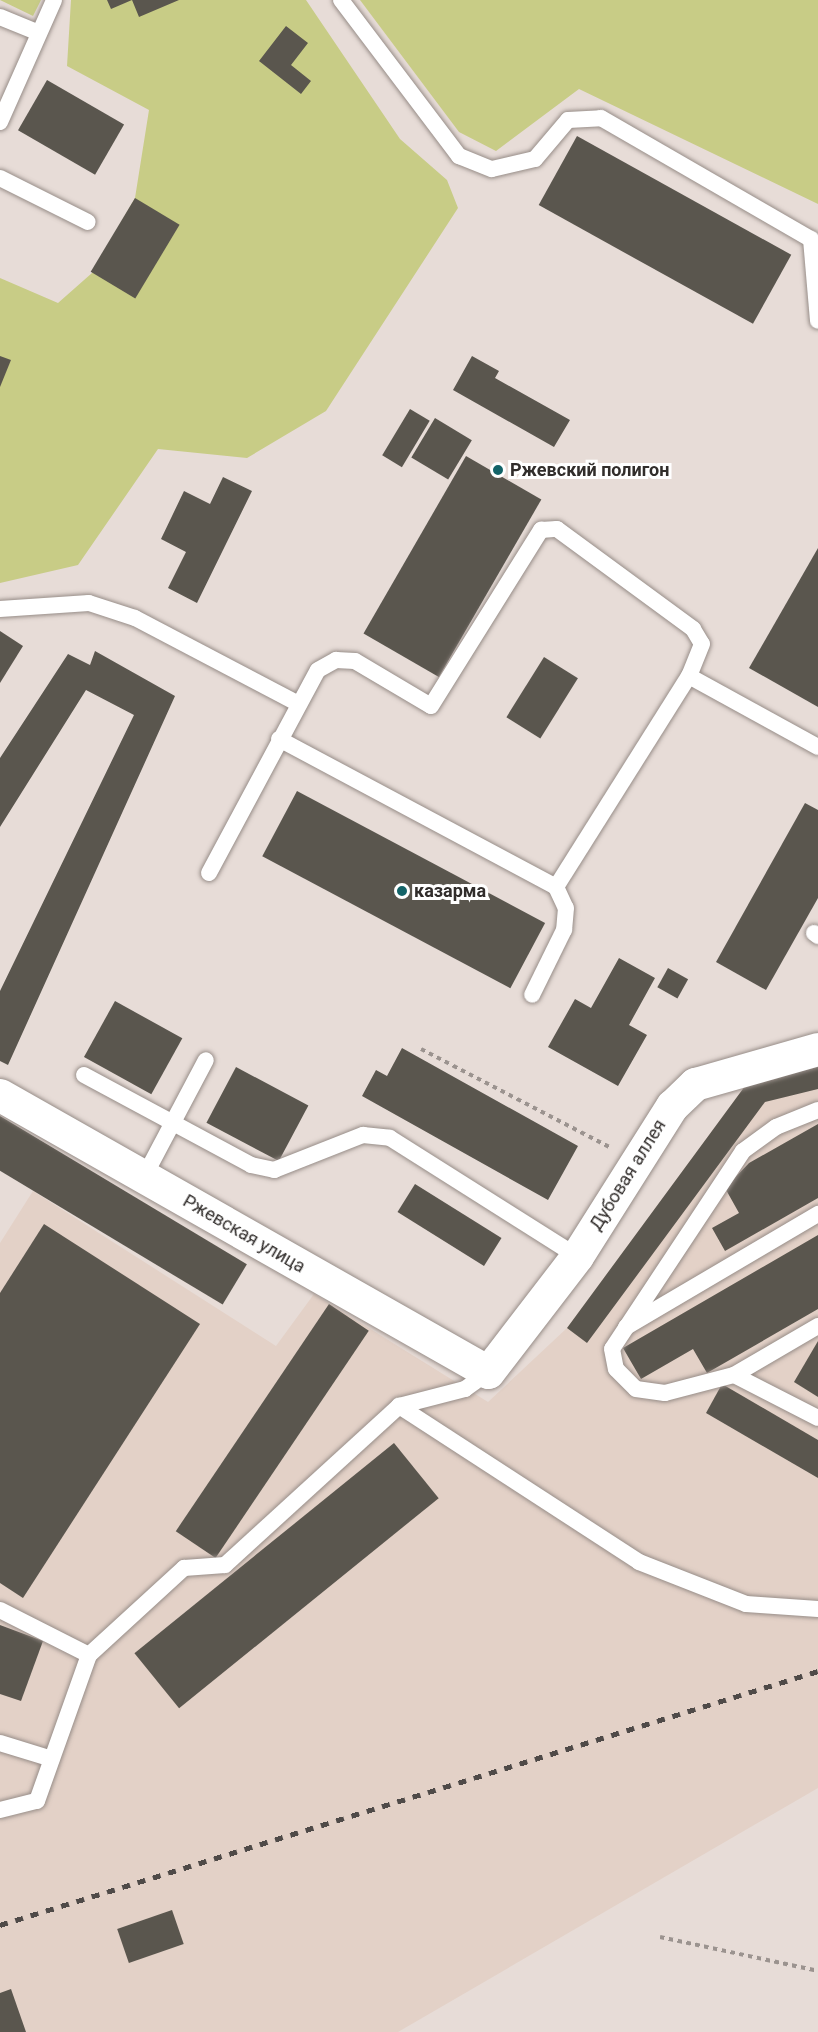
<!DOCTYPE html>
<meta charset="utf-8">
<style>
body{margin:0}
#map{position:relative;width:818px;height:2032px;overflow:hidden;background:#e7dcd7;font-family:Roboto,sans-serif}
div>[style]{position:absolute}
.built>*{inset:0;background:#e3d1c7}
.green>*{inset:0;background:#c8cc86}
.building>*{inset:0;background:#5a564e;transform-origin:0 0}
.path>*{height:4px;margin-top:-2px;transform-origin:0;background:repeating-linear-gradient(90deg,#9b938f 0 4.5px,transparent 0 9px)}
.roads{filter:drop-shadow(0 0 2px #978d88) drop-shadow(0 0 2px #978d88)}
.lane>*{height:16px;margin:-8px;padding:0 8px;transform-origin:8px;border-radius:8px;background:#fff}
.street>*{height:33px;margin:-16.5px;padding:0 16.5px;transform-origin:16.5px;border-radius:16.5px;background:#fff}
.rail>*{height:4.5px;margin-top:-2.25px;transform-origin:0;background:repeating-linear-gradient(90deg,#4f4a48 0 8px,transparent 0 16px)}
.dots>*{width:16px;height:16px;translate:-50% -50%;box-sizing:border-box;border:3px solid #fff;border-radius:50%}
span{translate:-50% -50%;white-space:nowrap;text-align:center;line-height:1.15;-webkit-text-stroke:6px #fff;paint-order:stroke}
.poi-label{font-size:18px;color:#312d2b;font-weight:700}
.left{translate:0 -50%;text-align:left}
.street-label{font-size:18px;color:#312d2b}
</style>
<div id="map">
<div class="built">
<i style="clip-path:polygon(818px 1063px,818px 1788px,398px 2032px,0 2032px,0 1243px,33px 1191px,276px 1346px,314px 1294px,488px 1402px,567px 1328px,748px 1082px)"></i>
</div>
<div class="green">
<i style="clip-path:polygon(0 0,41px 0,33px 16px)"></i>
<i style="clip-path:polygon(71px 0,306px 0,400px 139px,447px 180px,458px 208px,326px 411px,247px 458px,158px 449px,78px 565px,0 583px,0 278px,58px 303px,92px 273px,135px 198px,149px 110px,67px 66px)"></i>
<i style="clip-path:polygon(360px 0,818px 0,818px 204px,579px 89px,496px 151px,459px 132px)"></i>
</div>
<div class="building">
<i style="clip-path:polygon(107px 0,179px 0,139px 17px,132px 0,111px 9px)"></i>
<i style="clip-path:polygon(286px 26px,308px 43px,291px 65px,311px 81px,301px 94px,259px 61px)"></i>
<i style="left:47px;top:80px;width:89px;height:58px;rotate:30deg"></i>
<i style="left:577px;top:136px;width:245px;height:79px;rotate:29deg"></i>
<i style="left:135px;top:198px;width:52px;height:86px;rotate:31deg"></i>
<i style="clip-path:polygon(0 356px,11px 360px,0 387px)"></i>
<i style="clip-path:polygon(472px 356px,499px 371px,495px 378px,570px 420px,554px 447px,453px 390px)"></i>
<i style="left:410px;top:409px;width:23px;height:54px;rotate:31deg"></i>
<i style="left:435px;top:418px;width:43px;height:46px;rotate:31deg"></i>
<i style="left:466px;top:456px;width:87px;height:205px;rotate:30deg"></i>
<i style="clip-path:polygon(223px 477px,252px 491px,197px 603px,168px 588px,186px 552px,161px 539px,184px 491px,210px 504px)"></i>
<i style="clip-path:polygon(818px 548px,818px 707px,749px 668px)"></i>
<i style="clip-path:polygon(0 631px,23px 646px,0 683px)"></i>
<i style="clip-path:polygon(95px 651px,175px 696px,8px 1065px,0 1061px,0 991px,134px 715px,86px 690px,0 827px,0 758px,68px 654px,90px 665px)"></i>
<i style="left:544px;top:657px;width:40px;height:71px;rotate:32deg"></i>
<i style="left:297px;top:791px;width:281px;height:74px;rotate:28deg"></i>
<i style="clip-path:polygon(805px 803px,818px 810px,818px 898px,766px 990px,716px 962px)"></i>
<i style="clip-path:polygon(619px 958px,655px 978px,629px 1025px,647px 1035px,618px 1086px,548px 1047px,575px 999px,591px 1008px)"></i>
<i style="left:668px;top:968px;width:23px;height:22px;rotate:29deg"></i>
<i style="left:115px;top:1001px;width:77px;height:64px;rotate:29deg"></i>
<i style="clip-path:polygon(402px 1048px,578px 1146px,548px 1200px,362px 1096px,376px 1070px,387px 1076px)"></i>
<i style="clip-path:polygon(818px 1063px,818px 1089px,765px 1102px,587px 1343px,567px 1328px,748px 1082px)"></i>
<i style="left:236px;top:1067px;width:82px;height:63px;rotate:28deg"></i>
<i style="left:0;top:1116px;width:288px;height:47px;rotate:31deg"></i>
<i style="clip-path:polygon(818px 1124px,818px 1198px,725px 1251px,712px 1228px,739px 1213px,725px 1188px,749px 1163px)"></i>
<i style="left:415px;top:1184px;width:102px;height:33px;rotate:32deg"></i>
<i style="clip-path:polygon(44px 1224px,200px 1324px,23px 1598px,0 1583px,0 1293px)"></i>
<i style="clip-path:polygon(818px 1235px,818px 1309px,707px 1373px,693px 1349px,641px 1379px,623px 1348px)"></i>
<i style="left:329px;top:1304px;width:48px;height:274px;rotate:34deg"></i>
<i style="clip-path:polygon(818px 1341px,818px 1397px,794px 1382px)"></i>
<i style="clip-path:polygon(722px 1384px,818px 1440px,818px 1478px,706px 1413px)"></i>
<i style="left:394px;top:1443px;width:71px;height:334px;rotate:51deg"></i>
<i style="clip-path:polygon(0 1625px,43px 1641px,21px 1701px,0 1694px)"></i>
<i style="left:172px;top:1910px;width:36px;height:58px;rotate:71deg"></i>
<i style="clip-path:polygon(11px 1989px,26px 2032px,0 2032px,0 1993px)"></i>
</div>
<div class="path">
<i style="left:421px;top:1049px;width:212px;rotate:27.5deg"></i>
<i style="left:660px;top:1937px;width:162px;rotate:12.1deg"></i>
</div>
<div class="roads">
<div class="lane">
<i style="left:341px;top:0;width:196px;rotate:52.9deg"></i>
<i style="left:459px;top:156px;width:35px;rotate:22deg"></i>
<i style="left:492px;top:169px;width:44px;rotate:-13.1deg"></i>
<i style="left:535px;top:159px;width:51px;rotate:-49.8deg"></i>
<i style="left:568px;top:120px;width:33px;rotate:-3deg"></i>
<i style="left:601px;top:118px;width:242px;rotate:30deg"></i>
<i style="left:811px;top:239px;width:82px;rotate:85.1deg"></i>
<i style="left:0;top:17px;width:42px;rotate:22.3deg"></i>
<i style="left:0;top:122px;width:133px;rotate:-66.1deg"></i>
<i style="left:0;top:178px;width:98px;rotate:26.6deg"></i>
<i style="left:0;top:609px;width:89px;rotate:-3.9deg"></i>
<i style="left:89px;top:603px;width:48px;rotate:18.1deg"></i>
<i style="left:135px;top:618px;width:185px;rotate:27.7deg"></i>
<i style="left:279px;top:739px;width:314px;rotate:28.1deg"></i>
<i style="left:556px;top:887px;width:23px;rotate:65deg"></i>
<i style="left:566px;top:908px;width:22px;rotate:95deg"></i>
<i style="left:564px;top:930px;width:72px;rotate:116.2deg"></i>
<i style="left:209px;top:873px;width:230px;rotate:-61.8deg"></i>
<i style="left:318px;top:670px;width:21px;rotate:-29deg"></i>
<i style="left:336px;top:660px;width:19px;rotate:3deg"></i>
<i style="left:355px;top:661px;width:88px;rotate:30.6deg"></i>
<i style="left:431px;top:706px;width:208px;rotate:-58deg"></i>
<i style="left:541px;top:530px;width:16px;rotate:-4deg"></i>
<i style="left:557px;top:529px;width:169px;rotate:36.3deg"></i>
<i style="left:693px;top:629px;width:17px;rotate:59deg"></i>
<i style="left:702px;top:644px;width:35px;rotate:112deg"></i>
<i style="left:556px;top:887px;width:249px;rotate:-57.8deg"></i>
<i style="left:689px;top:676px;width:147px;rotate:28.8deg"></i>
<i style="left:814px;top:933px;width:5px;rotate:37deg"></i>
<i style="left:84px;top:1075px;width:190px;rotate:28.3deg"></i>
<i style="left:251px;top:1165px;width:24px;rotate:12deg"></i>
<i style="left:274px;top:1170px;width:96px;rotate:-21.5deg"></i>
<i style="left:363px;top:1135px;width:27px;rotate:6deg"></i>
<i style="left:390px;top:1138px;width:221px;rotate:32.3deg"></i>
<i style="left:818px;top:1110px;width:45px;rotate:158deg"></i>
<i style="left:776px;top:1127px;width:41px;rotate:144deg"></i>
<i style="left:743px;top:1151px;width:237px;rotate:123.5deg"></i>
<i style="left:612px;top:1349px;width:20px;rotate:79deg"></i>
<i style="left:616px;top:1369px;width:28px;rotate:45deg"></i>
<i style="left:636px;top:1389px;width:29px;rotate:8deg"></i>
<i style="left:665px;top:1393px;width:71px;rotate:-14.6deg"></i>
<i style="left:734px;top:1375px;width:97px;rotate:-30.3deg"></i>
<i style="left:144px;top:1177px;width:132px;rotate:-62.1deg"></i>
<i style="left:626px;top:1327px;width:223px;rotate:-30.5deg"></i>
<i style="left:734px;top:1375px;width:94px;rotate:27.1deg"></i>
<i style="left:399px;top:1406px;width:286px;rotate:33deg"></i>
<i style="left:639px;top:1562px;width:115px;rotate:21.4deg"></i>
<i style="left:746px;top:1604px;width:72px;rotate:4deg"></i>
<i style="left:0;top:1610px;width:100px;rotate:26.8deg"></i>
<i style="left:0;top:1743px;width:54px;rotate:17.1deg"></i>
<i style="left:0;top:1810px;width:38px;rotate:-14deg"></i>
<i style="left:37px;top:1801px;width:155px;rotate:-70.4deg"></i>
<i style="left:89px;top:1655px;width:129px;rotate:-42.5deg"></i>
<i style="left:184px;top:1568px;width:41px;rotate:-4.2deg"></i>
<i style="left:225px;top:1565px;width:236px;rotate:-42.4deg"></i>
<i style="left:399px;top:1406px;width:68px;rotate:-14.4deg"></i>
<i style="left:465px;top:1389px;width:29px;rotate:-36deg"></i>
</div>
<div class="street">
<i style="left:0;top:1095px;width:561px;rotate:29.58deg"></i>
<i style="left:488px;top:1372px;width:146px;rotate:-52.5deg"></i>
<i style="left:577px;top:1256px;width:178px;rotate:-57.7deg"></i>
<i style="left:672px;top:1106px;width:32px;rotate:-44deg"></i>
<i style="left:695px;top:1084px;width:128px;rotate:-15.9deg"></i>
</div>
</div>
<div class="rail">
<i style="left:0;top:1925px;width:857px;rotate:-17.25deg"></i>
</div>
<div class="dots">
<i style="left:498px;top:470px;background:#136368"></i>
<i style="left:402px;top:891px;background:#136368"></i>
</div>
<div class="poi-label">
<span class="left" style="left:510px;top:470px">Ржевский полигон</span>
<span class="left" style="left:414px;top:891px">казарма</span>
</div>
<div class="street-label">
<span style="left:628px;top:1175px;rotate:-58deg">Дубовая аллея</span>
<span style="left:244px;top:1234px;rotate:30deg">Ржевская улица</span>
</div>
</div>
